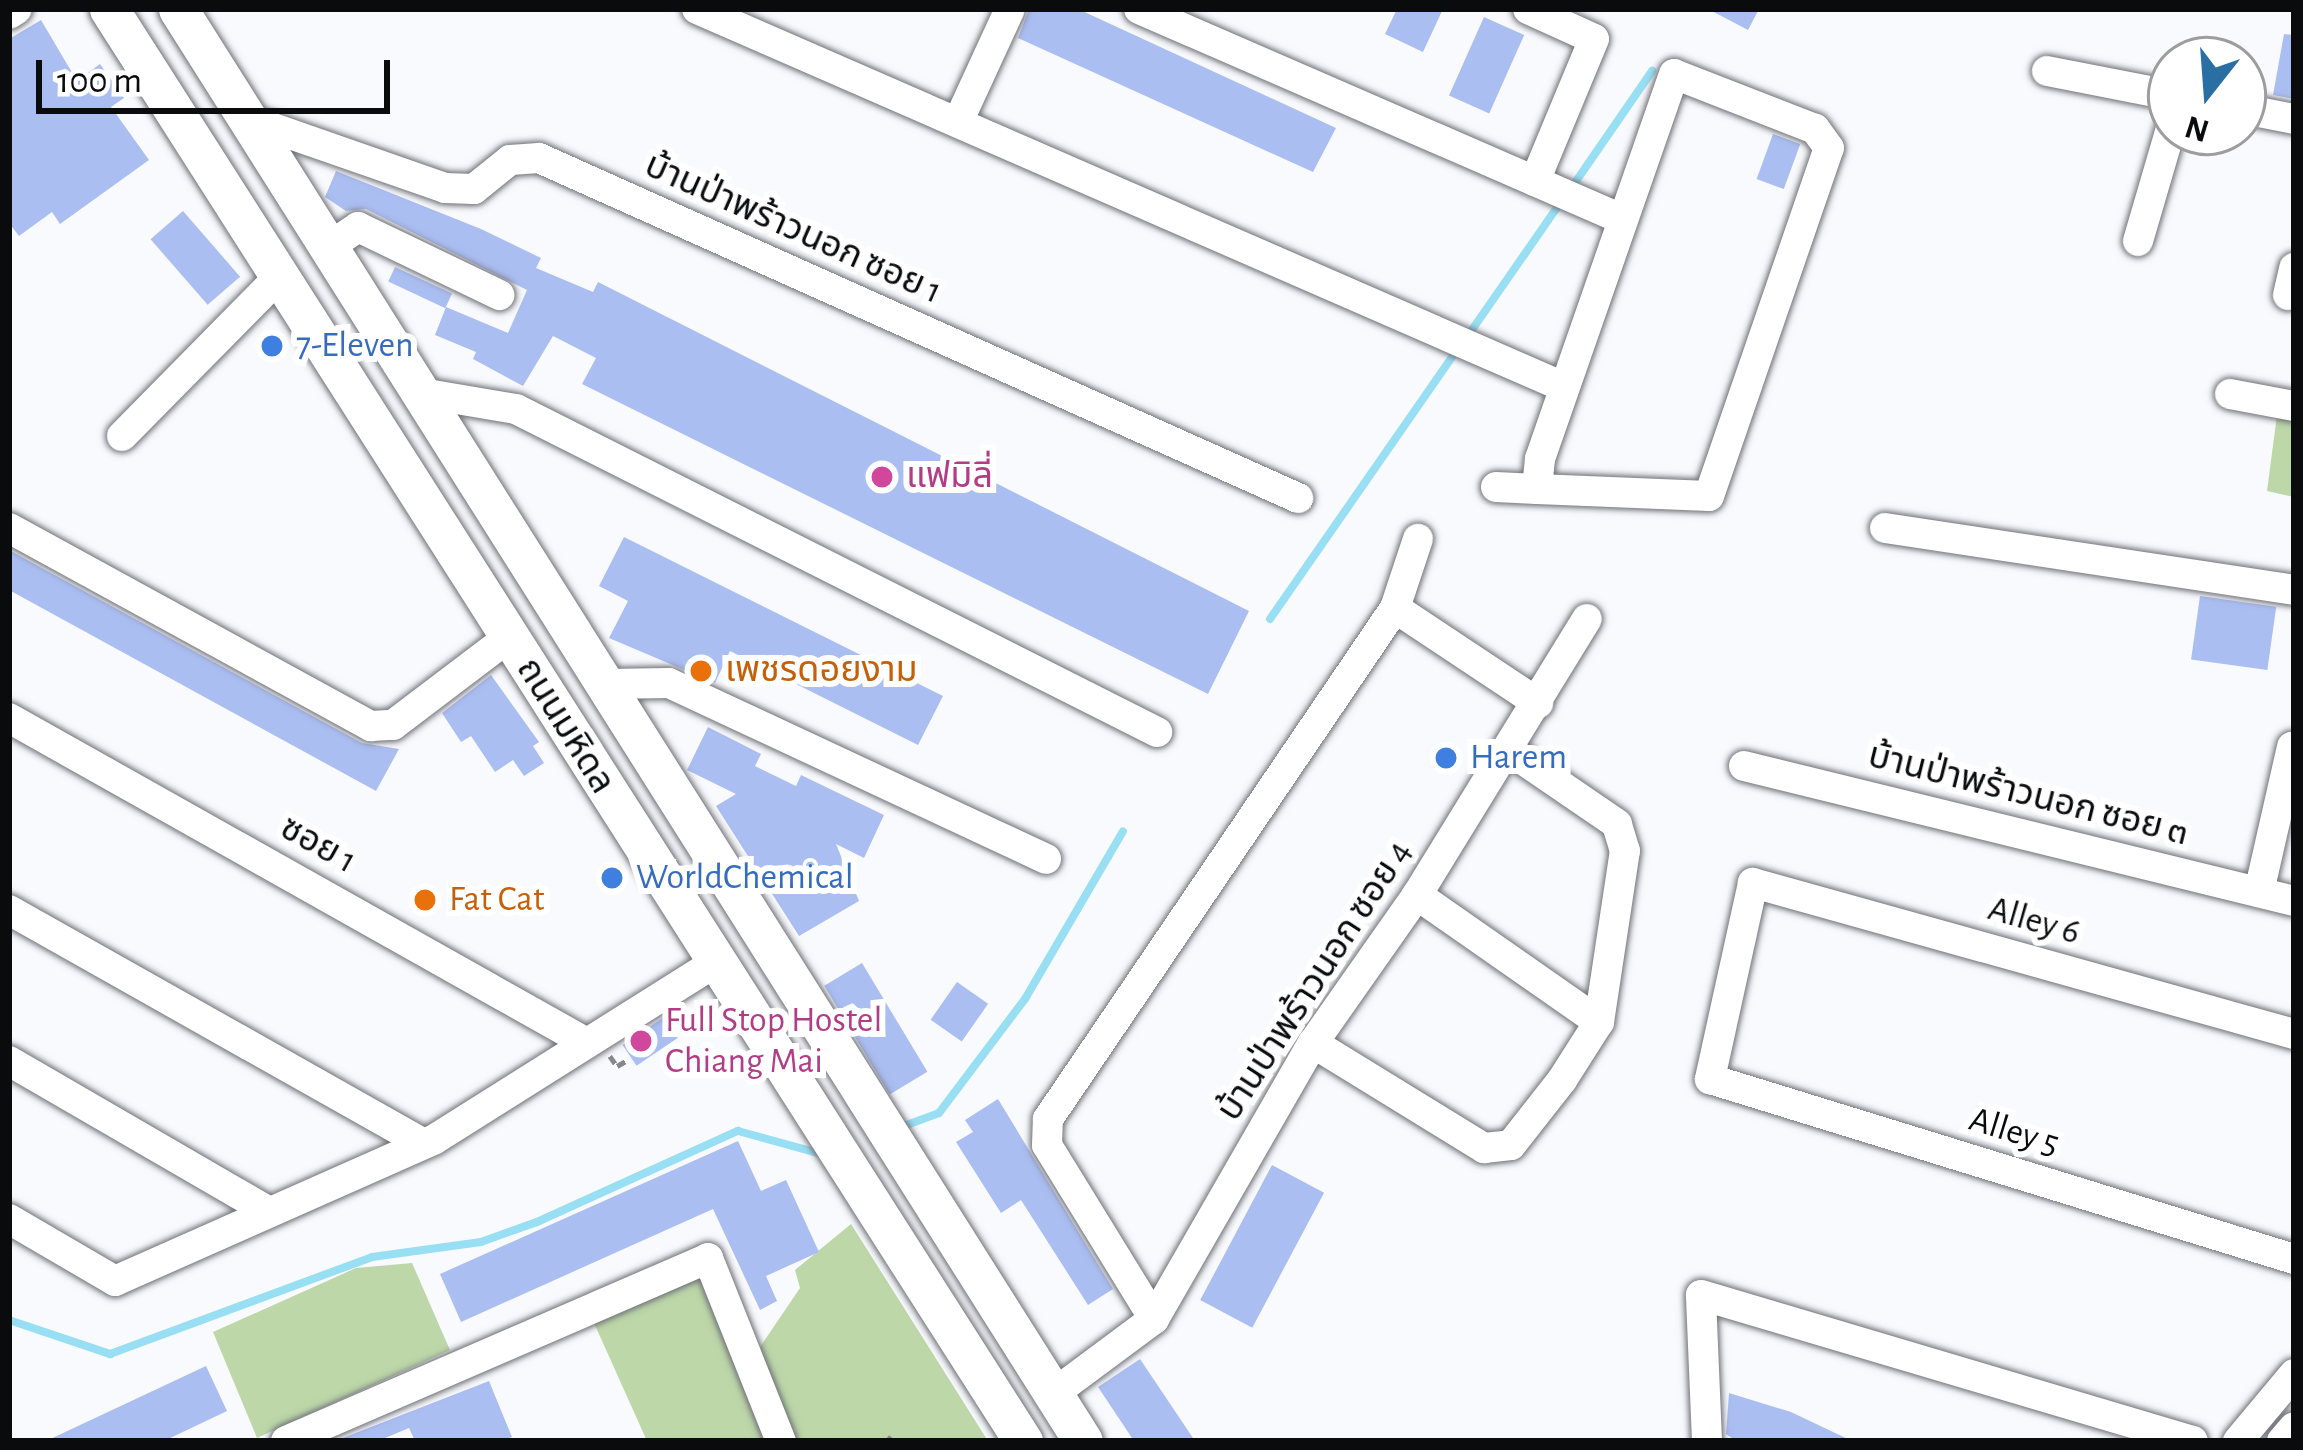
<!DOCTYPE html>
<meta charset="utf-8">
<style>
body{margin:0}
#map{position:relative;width:2303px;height:1450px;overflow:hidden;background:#f9fafe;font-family:"Alegreya Sans","Noto Sans Thai",sans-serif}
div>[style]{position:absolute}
.green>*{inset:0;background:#bdd7a9}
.stream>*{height:8px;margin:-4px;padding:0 4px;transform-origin:4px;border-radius:4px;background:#98dff4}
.building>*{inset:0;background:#abbef2;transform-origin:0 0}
.path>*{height:4.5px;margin-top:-2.25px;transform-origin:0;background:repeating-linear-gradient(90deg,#87888b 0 9px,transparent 0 18px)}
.roads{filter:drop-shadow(0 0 3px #6f7177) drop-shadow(0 0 3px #6f7177)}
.minor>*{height:30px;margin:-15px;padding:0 15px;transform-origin:15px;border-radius:15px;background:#fff}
.major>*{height:39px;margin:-19.5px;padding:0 19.5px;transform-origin:19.5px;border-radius:19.5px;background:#fff}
.dots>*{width:33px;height:33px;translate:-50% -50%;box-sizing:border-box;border:6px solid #fff;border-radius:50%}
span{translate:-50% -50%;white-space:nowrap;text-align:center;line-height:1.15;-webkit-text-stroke:12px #fff;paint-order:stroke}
.street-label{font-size:36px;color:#0a0b0d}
.shop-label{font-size:36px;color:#366cbe}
.left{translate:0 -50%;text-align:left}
.hotel-label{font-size:36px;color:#b23c85}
.food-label{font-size:36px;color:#c56008}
.frame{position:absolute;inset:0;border:12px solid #0a0b0d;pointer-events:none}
.north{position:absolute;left:2147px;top:36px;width:120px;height:120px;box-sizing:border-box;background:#fff;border:3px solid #9d9d9e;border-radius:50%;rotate:197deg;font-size:33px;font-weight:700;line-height:48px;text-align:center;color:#0a0b0d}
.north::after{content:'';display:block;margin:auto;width:42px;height:54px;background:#2a6fa3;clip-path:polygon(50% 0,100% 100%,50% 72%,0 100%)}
.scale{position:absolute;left:36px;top:60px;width:354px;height:54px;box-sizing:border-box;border:6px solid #0a0b0d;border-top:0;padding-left:15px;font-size:36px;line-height:42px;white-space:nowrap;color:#0a0b0d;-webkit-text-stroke:9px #fff;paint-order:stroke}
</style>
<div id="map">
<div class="green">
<i style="clip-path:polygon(2277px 415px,2294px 417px,2294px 497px,2267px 491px)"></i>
<i style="clip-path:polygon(851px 1224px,988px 1441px,792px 1441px,760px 1347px,800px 1288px,795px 1270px)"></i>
<i style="clip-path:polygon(412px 1263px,450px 1350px,257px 1438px,213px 1332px,356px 1268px)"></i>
<i style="clip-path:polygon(704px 1270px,773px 1441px,647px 1441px,594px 1323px)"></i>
</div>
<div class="stream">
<i style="left:1570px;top:190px;width:145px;rotate:-55.4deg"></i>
<i style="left:1467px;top:337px;width:165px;rotate:-55.2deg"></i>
<i style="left:1270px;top:619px;width:329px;rotate:-55.2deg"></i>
<i style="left:901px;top:1127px;width:40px;rotate:-20.2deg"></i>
<i style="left:939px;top:1113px;width:143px;rotate:-53deg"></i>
<i style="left:1025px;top:999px;width:194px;rotate:-59.7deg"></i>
<i style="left:9px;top:1320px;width:107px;rotate:18.6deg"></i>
<i style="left:110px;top:1354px;width:279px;rotate:-20.3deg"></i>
<i style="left:372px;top:1257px;width:110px;rotate:-7.8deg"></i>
<i style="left:481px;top:1242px;width:59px;rotate:-19.7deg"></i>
<i style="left:537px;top:1222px;width:221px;rotate:-24.4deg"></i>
<i style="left:738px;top:1131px;width:90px;rotate:15.4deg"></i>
</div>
<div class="building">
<i style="clip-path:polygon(1029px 9px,1078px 9px,1336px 128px,1313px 172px,1018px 38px)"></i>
<i style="clip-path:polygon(1397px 9px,1443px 9px,1423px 52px,1385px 34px)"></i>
<i style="clip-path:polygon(1708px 9px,1759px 9px,1748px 30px)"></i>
<i style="left:1484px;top:17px;width:44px;height:86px;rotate:24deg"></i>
<i style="clip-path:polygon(41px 20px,77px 81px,100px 64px,124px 98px,111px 107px,149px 160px,60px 224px,52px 212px,19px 236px,9px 223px,9px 39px)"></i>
<i style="clip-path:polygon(2284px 34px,2294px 35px,2294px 99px,2273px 95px)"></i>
<i style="left:1773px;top:134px;width:29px;height:48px;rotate:20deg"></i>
<i style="clip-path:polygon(336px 171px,481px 229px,541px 258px,536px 268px,593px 292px,598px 282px,1249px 611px,1208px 694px,582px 384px,596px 358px,553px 336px,523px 386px,473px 359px,476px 352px,435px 335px,446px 307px,508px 333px,527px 290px,366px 209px,346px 211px,325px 197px)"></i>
<i style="left:183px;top:211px;width:87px;height:43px;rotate:49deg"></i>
<i style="left:395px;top:267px;width:63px;height:16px;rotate:25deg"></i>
<i style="clip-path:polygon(624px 537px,943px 696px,918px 745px,730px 651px,715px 683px,609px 638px,628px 601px,599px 586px)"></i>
<i style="clip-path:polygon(9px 550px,362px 743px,399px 749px,376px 791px,9px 590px)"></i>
<i style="left:2200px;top:596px;width:77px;height:64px;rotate:8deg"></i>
<i style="clip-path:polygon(491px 675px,539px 742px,533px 746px,544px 763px,524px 776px,513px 760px,495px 772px,471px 736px,461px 742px,442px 713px)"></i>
<i style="clip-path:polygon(708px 727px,761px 754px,755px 766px,796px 786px,801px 775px,884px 815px,864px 858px,836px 844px,859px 901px,799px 936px,716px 806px,736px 794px,687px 770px)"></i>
<i style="left:862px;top:963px;width:127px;height:44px;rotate:59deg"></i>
<i style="left:957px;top:982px;width:38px;height:46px;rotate:35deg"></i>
<i style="left:664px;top:1017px;width:25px;height:50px;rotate:56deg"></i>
<i style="clip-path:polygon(998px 1099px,1113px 1289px,1088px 1305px,1021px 1200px,1001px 1213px,956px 1142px,973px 1132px,965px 1120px)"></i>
<i style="clip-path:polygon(738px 1141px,761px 1191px,786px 1180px,819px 1252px,766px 1276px,777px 1301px,760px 1310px,713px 1209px,461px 1322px,440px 1274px)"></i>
<i style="left:1272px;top:1165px;width:59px;height:153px;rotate:28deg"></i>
<i style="clip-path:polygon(1140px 1359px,1195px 1441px,1134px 1441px,1098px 1387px)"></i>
<i style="clip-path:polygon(206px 1366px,227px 1411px,164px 1441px,46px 1441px)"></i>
<i style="clip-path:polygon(489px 1381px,512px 1437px,501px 1441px,415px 1441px,409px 1428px,378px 1441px,335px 1441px)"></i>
<i style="clip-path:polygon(1729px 1393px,1791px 1412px,1852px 1441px,1736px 1441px,1726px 1434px)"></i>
</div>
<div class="path">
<i style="left:610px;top:1056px;width:12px;rotate:55deg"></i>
<i style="left:617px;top:1066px;width:16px;rotate:-30deg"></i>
<i style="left:887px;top:1441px;width:6px;rotate:-51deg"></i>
</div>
<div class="roads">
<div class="minor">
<i style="left:697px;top:9px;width:946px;rotate:23.56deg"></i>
<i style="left:1139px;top:9px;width:527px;rotate:23.5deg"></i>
<i style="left:1528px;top:9px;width:72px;rotate:24.4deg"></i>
<i style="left:1594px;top:39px;width:154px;rotate:112.6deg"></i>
<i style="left:9px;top:14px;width:9px;rotate:-32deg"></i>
<i style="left:2047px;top:71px;width:126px;rotate:11deg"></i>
<i style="left:2243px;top:109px;width:52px;rotate:11.1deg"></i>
<i style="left:250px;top:120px;width:207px;rotate:19.2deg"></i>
<i style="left:445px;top:188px;width:29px;rotate:2deg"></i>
<i style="left:474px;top:189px;width:46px;rotate:-38.9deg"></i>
<i style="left:510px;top:160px;width:29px;rotate:-4deg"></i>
<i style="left:539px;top:158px;width:832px;rotate:24.13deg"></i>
<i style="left:958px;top:122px;width:124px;rotate:-65.3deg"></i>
<i style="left:2138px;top:241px;width:118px;rotate:-73.7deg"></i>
<i style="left:330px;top:246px;width:34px;rotate:-34deg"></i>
<i style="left:358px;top:227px;width:157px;rotate:25.7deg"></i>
<i style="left:2288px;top:295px;width:28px;rotate:-77deg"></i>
<i style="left:427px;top:394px;width:90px;rotate:9.6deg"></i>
<i style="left:516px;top:409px;width:718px;rotate:26.74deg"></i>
<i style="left:2230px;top:394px;width:65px;rotate:10.6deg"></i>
<i style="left:122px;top:436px;width:225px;rotate:-45.4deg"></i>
<i style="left:1496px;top:487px;width:41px;rotate:2.8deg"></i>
<i style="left:1537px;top:489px;width:172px;rotate:2.3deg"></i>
<i style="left:1709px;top:496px;width:368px;rotate:-71deg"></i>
<i style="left:1829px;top:148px;width:24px;rotate:-126deg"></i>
<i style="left:1815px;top:129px;width:151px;rotate:-158.7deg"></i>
<i style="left:1674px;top:74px;width:408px;rotate:109.2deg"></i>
<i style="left:1540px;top:459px;width:30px;rotate:96deg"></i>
<i style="left:9px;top:528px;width:413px;rotate:28.7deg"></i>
<i style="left:371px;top:726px;width:22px;rotate:-3deg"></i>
<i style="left:393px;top:725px;width:146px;rotate:-37.2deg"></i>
<i style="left:1885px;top:528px;width:414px;rotate:8.6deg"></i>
<i style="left:1395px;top:608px;width:172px;rotate:33.6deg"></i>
<i style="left:606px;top:684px;width:63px;rotate:-0.9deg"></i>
<i style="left:669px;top:683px;width:416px;rotate:25deg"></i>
<i style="left:9px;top:718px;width:663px;rotate:29.35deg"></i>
<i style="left:1744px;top:766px;width:566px;rotate:13.79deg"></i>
<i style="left:2259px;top:892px;width:149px;rotate:-77.2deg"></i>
<i style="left:1417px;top:895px;width:222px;rotate:34.9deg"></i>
<i style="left:9px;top:910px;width:472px;rotate:29.4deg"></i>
<i style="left:2294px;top:1034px;width:562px;rotate:-164.4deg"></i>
<i style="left:1753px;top:883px;width:201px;rotate:102.4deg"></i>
<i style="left:1710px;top:1079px;width:611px;rotate:17.13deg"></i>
<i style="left:1313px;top:1043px;width:201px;rotate:31.6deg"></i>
<i style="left:1484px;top:1148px;width:27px;rotate:-6deg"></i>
<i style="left:1511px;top:1145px;width:83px;rotate:-51.9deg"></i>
<i style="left:1562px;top:1080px;width:69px;rotate:-57.5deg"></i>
<i style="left:1599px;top:1022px;width:173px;rotate:-81.4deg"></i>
<i style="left:1625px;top:851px;width:28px;rotate:-107deg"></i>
<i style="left:1617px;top:824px;width:131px;rotate:-145.6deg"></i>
<i style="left:9px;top:1061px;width:301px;rotate:30.1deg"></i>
<i style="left:9px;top:1219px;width:123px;rotate:30.3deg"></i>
<i style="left:115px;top:1281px;width:350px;rotate:-23.9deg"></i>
<i style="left:435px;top:1139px;width:330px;rotate:-32.2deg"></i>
<i style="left:1154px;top:1319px;width:204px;rotate:-121.6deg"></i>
<i style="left:1047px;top:1145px;width:26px;rotate:-88deg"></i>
<i style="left:1048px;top:1119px;width:618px;rotate:-55.82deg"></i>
<i style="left:1395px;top:608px;width:73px;rotate:-71.6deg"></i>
<i style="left:1053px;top:1394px;width:126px;rotate:-36.6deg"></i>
<i style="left:1154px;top:1319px;width:319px;rotate:-60.1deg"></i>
<i style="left:1313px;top:1043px;width:181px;rotate:-54.9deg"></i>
<i style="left:1417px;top:895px;width:324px;rotate:-58.4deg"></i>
<i style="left:286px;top:1441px;width:460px;rotate:-23.4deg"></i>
<i style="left:708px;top:1258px;width:197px;rotate:68.3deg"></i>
<i style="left:1707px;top:1441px;width:146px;rotate:-92.4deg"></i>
<i style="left:1701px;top:1295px;width:513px;rotate:16.53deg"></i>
<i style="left:2238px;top:1441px;width:87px;rotate:-50.1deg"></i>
<i style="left:2282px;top:1441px;width:18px;rotate:-49deg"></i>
</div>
<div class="major">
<i style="left:109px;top:9px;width:1699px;rotate:57.45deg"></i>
<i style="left:178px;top:9px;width:1694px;rotate:57.71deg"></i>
</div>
</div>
<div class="dots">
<i style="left:272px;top:346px;background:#3f7fe0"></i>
<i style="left:882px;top:477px;background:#d1479c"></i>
<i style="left:701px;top:671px;background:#e8710a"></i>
<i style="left:1446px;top:758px;background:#3f7fe0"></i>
<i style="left:612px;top:878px;background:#3f7fe0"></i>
<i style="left:425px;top:900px;background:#e8710a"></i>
<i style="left:641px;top:1041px;background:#d1479c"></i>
</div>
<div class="street-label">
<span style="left:793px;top:229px;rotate:24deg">บ้านป่าพร้าวนอก ซอย 1</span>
<span style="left:565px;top:726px;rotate:58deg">ถนนมหิดล</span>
<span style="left:2028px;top:795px;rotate:14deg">บ้านป่าพร้าวนอก ซอย ๓</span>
<span style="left:318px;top:845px;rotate:29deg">ซอย 1</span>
<span style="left:2034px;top:921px;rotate:16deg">Alley 6</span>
<span style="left:1315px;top:981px;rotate:-57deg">บ้านป่าพร้าวนอก ซอย 4</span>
<span style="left:2014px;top:1132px;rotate:17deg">Alley 5</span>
</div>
<div class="shop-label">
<span class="left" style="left:296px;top:346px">7-Eleven</span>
<span class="left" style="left:1470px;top:758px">Harem</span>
<span class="left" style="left:636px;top:878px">WorldChemical</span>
</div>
<div class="hotel-label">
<span class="left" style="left:906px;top:477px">แฟมิลี่</span>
<span class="left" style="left:665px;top:1041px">Full Stop Hostel<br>Chiang Mai</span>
</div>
<div class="food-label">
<span class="left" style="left:725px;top:671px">เพชรดอยงาม</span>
<span class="left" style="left:449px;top:900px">Fat Cat</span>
</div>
<div class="frame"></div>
<div class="north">N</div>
<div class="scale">100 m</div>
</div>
